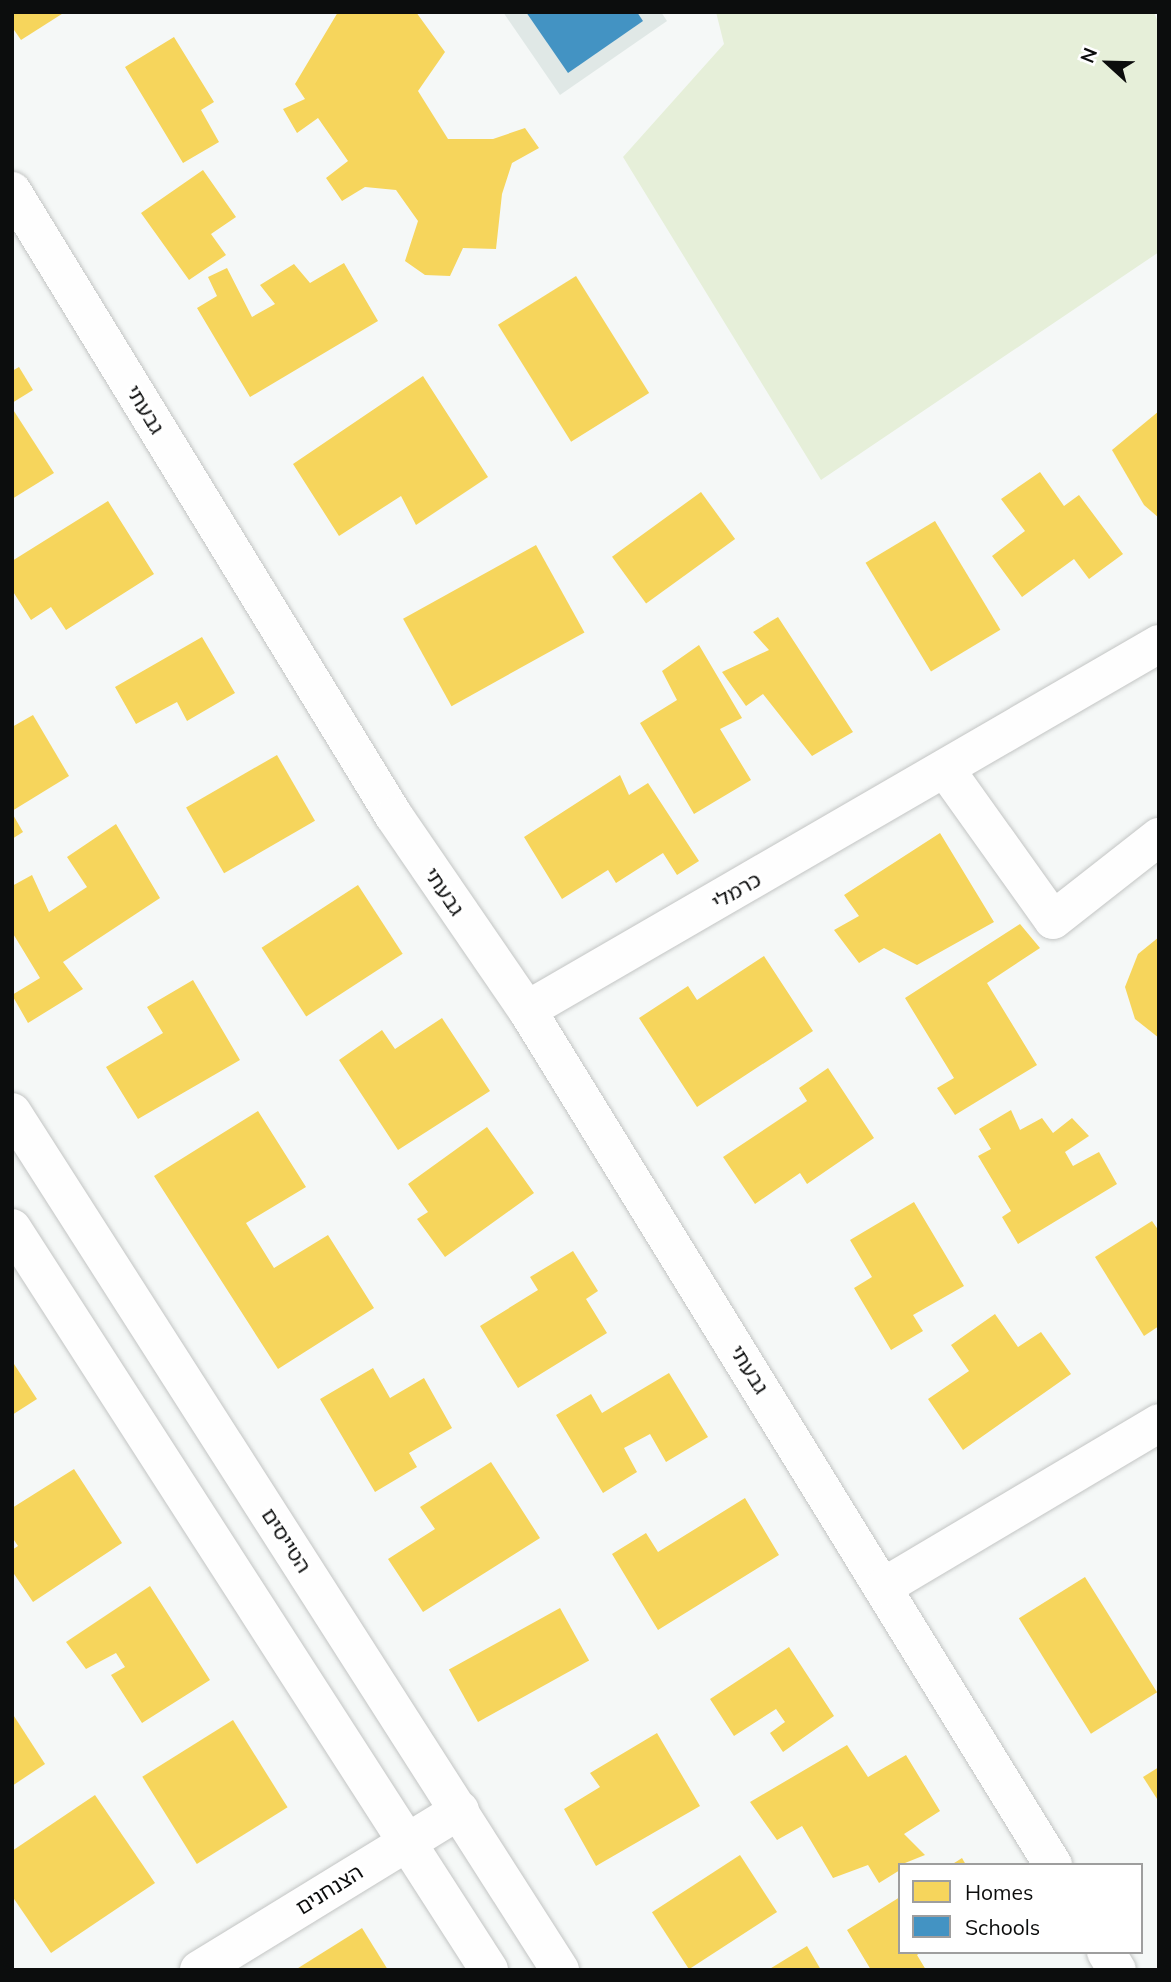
<!DOCTYPE html>
<meta charset="utf-8">
<style>
body{margin:0}
#map{position:relative;width:1171px;height:1982px;overflow:hidden;background:#f5f8f7;font-family:Mulish,"Noto Sans Hebrew",sans-serif}
div>[style]{position:absolute}
.built>*{inset:0;background:#e0e8e6}
.green>*{inset:0;background:#e6efd9}
.homes>*{inset:0;background:#f6d55c;transform-origin:0 0}
.schools>*{inset:0;background:#4393c3}
.roads{filter:drop-shadow(0 0 2px #c3c5c4) drop-shadow(0 0 2px #c3c5c4)}
.minor>*{height:38px;margin:-19px;padding:0 19px;transform-origin:19px;border-radius:19px;background:#fefefe}
span{translate:-50% -50%;white-space:nowrap;text-align:center;line-height:1.15;-webkit-text-stroke:7px #fff;paint-order:stroke}
.street-label{font-size:21px;color:#0c0d0d}
.frame{position:absolute;inset:0;border:14px solid #0c0d0d;pointer-events:none}
.legend{position:absolute;left:898px;top:1863px;width:245px;height:91px;box-sizing:border-box;background:#fff;border:2px solid #9e9e9e;margin:0;padding:9px 12px;list-style:none;font-size:21px;color:#0c0d0d}
.legend li{display:flex;align-items:center;gap:14px;height:35px}
.legend b{width:35px;border:2px solid #9e9e9e}
.north{position:absolute;left:1073px;top:28px;width:70px;height:70px;-webkit-text-stroke:5px #fff;paint-order:stroke;rotate:292deg;font-size:19px;font-weight:700;line-height:28px;text-align:center;color:#0c0d0d}
.north::after{content:'';display:block;margin:auto;width:24px;height:32px;background:#0c0d0d;clip-path:polygon(50% 0,100% 100%,50% 72%,0 100%)}
</style>
<div id="map">
<div class="built">
<i style="clip-path:polygon(503px 12px,661px 12px,667px 21px,560px 95px)"></i>
</div>
<div class="green">
<i style="clip-path:polygon(716px 12px,1154px 12px,1159px 25px,1159px 252px,821px 480px,623px 157px,724px 44px)"></i>
</div>
<div class="homes">
<i style="clip-path:polygon(12px 12px,65px 12px,21px 40px,12px 27px)"></i>
<i style="clip-path:polygon(338px 12px,416px 12px,445px 52px,418px 91px,448px 139px,493px 139px,525px 128px,539px 148px,512px 163px,502px 194px,496px 249px,463px 248px,450px 276px,425px 275px,405px 261px,418px 221px,396px 190px,365px 187px,342px 201px,326px 178px,348px 161px,318px 118px,297px 133px,283px 109px,305px 99px,295px 84px)"></i>
<i style="clip-path:polygon(174px 37px,214px 102px,201px 110px,219px 142px,183px 163px,125px 67px)"></i>
<i style="clip-path:polygon(203px 170px,236px 217px,211px 234px,226px 255px,189px 280px,141px 213px)"></i>
<i style="clip-path:polygon(344px 263px,378px 321px,250px 397px,197px 308px,217px 296px,208px 277px,227px 268px,252px 317px,275px 304px,260px 285px,294px 264px,310px 283px)"></i>
<i style="left:576px;top:276px;width:138px;height:92px;rotate:58deg"></i>
<i style="clip-path:polygon(19px 367px,33px 390px,12px 403px,12px 371px)"></i>
<i style="clip-path:polygon(423px 376px,488px 477px,416px 525px,401px 496px,339px 536px,293px 464px)"></i>
<i style="clip-path:polygon(12px 408px,54px 473px,12px 499px)"></i>
<i style="clip-path:polygon(1159px 411px,1159px 518px,1144px 505px,1112px 450px)"></i>
<i style="clip-path:polygon(1040px 472px,1064px 506px,1079px 495px,1123px 554px,1089px 579px,1074px 559px,1022px 597px,992px 556px,1025px 531px,1001px 499px)"></i>
<i style="left:701px;top:492px;width:58px;height:110px;rotate:54deg"></i>
<i style="clip-path:polygon(108px 501px,154px 574px,66px 630px,51px 607px,31px 620px,12px 590px,12px 561px)"></i>
<i style="left:935px;top:521px;width:127px;height:81px;rotate:59deg"></i>
<i style="left:536px;top:545px;width:100px;height:152px;rotate:61deg"></i>
<i style="clip-path:polygon(778px 617px,853px 732px,812px 756px,763px 694px,746px 706px,722px 672px,769px 650px,753px 632px)"></i>
<i style="clip-path:polygon(202px 637px,235px 693px,187px 721px,177px 702px,136px 724px,115px 687px)"></i>
<i style="clip-path:polygon(699px 645px,742px 718px,720px 729px,751px 780px,694px 814px,640px 723px,677px 700px,662px 671px)"></i>
<i style="clip-path:polygon(33px 715px,69px 776px,12px 811px,12px 727px)"></i>
<i style="left:277px;top:755px;width:76px;height:105px;rotate:60deg"></i>
<i style="clip-path:polygon(620px 775px,629px 795px,648px 783px,699px 861px,677px 875px,663px 853px,616px 883px,608px 870px,562px 899px,524px 837px)"></i>
<i style="clip-path:polygon(12px 813px,23px 832px,12px 839px)"></i>
<i style="clip-path:polygon(116px 824px,160px 898px,63px 962px,83px 989px,28px 1023px,12px 995px,40px 978px,12px 932px,12px 886px,32px 875px,49px 912px,87px 887px,67px 857px)"></i>
<i style="clip-path:polygon(940px 833px,994px 922px,917px 965px,884px 948px,859px 963px,834px 930px,859px 916px,844px 895px)"></i>
<i style="left:358px;top:885px;width:82px;height:115px;rotate:57deg"></i>
<i style="clip-path:polygon(1020px 924px,1040px 948px,987px 983px,1037px 1065px,955px 1115px,937px 1088px,954px 1078px,905px 998px)"></i>
<i style="clip-path:polygon(1159px 937px,1159px 1038px,1135px 1019px,1125px 987px,1138px 954px)"></i>
<i style="clip-path:polygon(764px 956px,813px 1031px,697px 1107px,639px 1018px,688px 986px,697px 1000px)"></i>
<i style="clip-path:polygon(193px 980px,240px 1060px,138px 1119px,106px 1067px,163px 1033px,147px 1007px)"></i>
<i style="clip-path:polygon(442px 1018px,490px 1091px,398px 1150px,339px 1060px,382px 1030px,395px 1049px)"></i>
<i style="clip-path:polygon(828px 1068px,874px 1138px,807px 1184px,800px 1173px,755px 1204px,723px 1157px,807px 1101px,799px 1088px)"></i>
<i style="clip-path:polygon(1011px 1110px,1020px 1130px,1042px 1118px,1053px 1133px,1072px 1118px,1089px 1136px,1065px 1152px,1073px 1166px,1099px 1152px,1117px 1184px,1018px 1244px,1002px 1217px,1011px 1211px,978px 1156px,991px 1149px,979px 1129px)"></i>
<i style="clip-path:polygon(258px 1111px,306px 1187px,246px 1223px,274px 1268px,328px 1235px,374px 1308px,278px 1369px,154px 1176px)"></i>
<i style="clip-path:polygon(487px 1127px,534px 1193px,445px 1257px,417px 1219px,428px 1212px,408px 1184px)"></i>
<i style="clip-path:polygon(914px 1202px,964px 1286px,913px 1315px,923px 1331px,891px 1350px,854px 1288px,872px 1277px,850px 1240px)"></i>
<i style="clip-path:polygon(1152px 1221px,1159px 1231px,1159px 1326px,1144px 1336px,1095px 1257px)"></i>
<i style="clip-path:polygon(573px 1251px,598px 1291px,586px 1299px,607px 1333px,518px 1388px,480px 1326px,538px 1290px,530px 1277px)"></i>
<i style="clip-path:polygon(995px 1314px,1018px 1347px,1041px 1332px,1071px 1374px,963px 1450px,928px 1399px,969px 1371px,951px 1345px)"></i>
<i style="clip-path:polygon(12px 1361px,37px 1399px,12px 1415px)"></i>
<i style="clip-path:polygon(373px 1368px,390px 1398px,424px 1378px,452px 1428px,409px 1453px,417px 1467px,375px 1492px,320px 1399px)"></i>
<i style="clip-path:polygon(669px 1373px,708px 1437px,666px 1462px,650px 1434px,624px 1448px,637px 1472px,603px 1493px,556px 1415px,591px 1394px,602px 1413px)"></i>
<i style="clip-path:polygon(491px 1462px,540px 1538px,423px 1612px,388px 1559px,435px 1529px,420px 1507px)"></i>
<i style="clip-path:polygon(74px 1469px,122px 1543px,33px 1602px,12px 1571px,12px 1550px,18px 1546px,12px 1537px,12px 1508px)"></i>
<i style="clip-path:polygon(745px 1498px,779px 1555px,658px 1630px,612px 1554px,646px 1533px,658px 1552px)"></i>
<i style="left:1085px;top:1577px;width:136px;height:78px;rotate:58deg"></i>
<i style="clip-path:polygon(150px 1586px,210px 1680px,142px 1723px,111px 1675px,125px 1667px,116px 1653px,86px 1669px,66px 1642px)"></i>
<i style="left:560px;top:1608px;width:60px;height:127px;rotate:61deg"></i>
<i style="clip-path:polygon(789px 1647px,834px 1716px,783px 1752px,770px 1733px,785px 1722px,776px 1709px,734px 1736px,710px 1699px)"></i>
<i style="clip-path:polygon(12px 1713px,45px 1764px,12px 1786px)"></i>
<i style="left:233px;top:1720px;width:103px;height:107px;rotate:58deg"></i>
<i style="clip-path:polygon(657px 1733px,700px 1806px,596px 1866px,564px 1809px,600px 1787px,590px 1773px)"></i>
<i style="clip-path:polygon(847px 1745px,868px 1777px,906px 1755px,940px 1811px,904px 1834px,925px 1855px,900px 1865px,900px 1870px,879px 1883px,868px 1865px,833px 1878px,802px 1826px,777px 1840px,750px 1802px)"></i>
<i style="clip-path:polygon(1159px 1767px,1159px 1802px,1143px 1777px)"></i>
<i style="clip-path:polygon(95px 1795px,155px 1883px,51px 1953px,12px 1896px,12px 1851px)"></i>
<i style="left:740px;top:1855px;width:68px;height:105px;rotate:57deg"></i>
<i style="clip-path:polygon(962px 1858px,966px 1865px,951px 1865px)"></i>
<i style="clip-path:polygon(900px 1897px,900px 1952px,921px 1952px,917px 1955px,926px 1970px,871px 1970px,847px 1930px)"></i>
<i style="clip-path:polygon(362px 1928px,388px 1970px,295px 1970px)"></i>
<i style="clip-path:polygon(807px 1946px,821px 1970px,768px 1970px)"></i>
</div>
<div class="schools">
<i style="clip-path:polygon(526px 12px,637px 12px,643px 21px,568px 73px)"></i>
</div>
<div class="roads">
<div class="minor">
<i style="left:12px;top:191px;width:732px;rotate:58.57deg"></i>
<i style="left:394px;top:816px;width:235px;rotate:55.6deg"></i>
<i style="left:527px;top:1010px;width:1004px;rotate:58.4deg"></i>
<i style="left:946px;top:770px;width:184px;rotate:54.5deg"></i>
<i style="left:1053px;top:920px;width:135px;rotate:-38.1deg"></i>
<i style="left:527px;top:1010px;width:730px;rotate:-30.08deg"></i>
<i style="left:12px;top:1112px;width:1018px;rotate:57.43deg"></i>
<i style="left:12px;top:1228px;width:882px;rotate:57.26deg"></i>
<i style="left:885px;top:1586px;width:319px;rotate:-30.7deg"></i>
<i style="left:1106px;top:1952px;width:21px;rotate:59deg"></i>
<i style="left:199px;top:1970px;width:306px;rotate:-31.5deg"></i>
</div>
</div>
<div class="street-label">
<span style="left:146px;top:409px;rotate:59deg">גבעתי</span>
<span style="left:736px;top:890px;rotate:-30deg">כרמלי</span>
<span style="left:445px;top:891px;rotate:56deg">גבעתי</span>
<span style="left:750px;top:1369px;rotate:58deg">גבעתי</span>
<span style="left:287px;top:1540px;rotate:57deg">הטייסים</span>
<span style="left:329px;top:1889px;rotate:-32deg">הצנחנים</span>
</div>
<div class="frame"></div>
<ul class="legend">
<li><b style="height:19px;background:#f6d55c"></b>Homes</li>
<li><b style="height:19px;background:#4393c3"></b>Schools</li>
</ul>
<div class="north">N</div>
</div>
